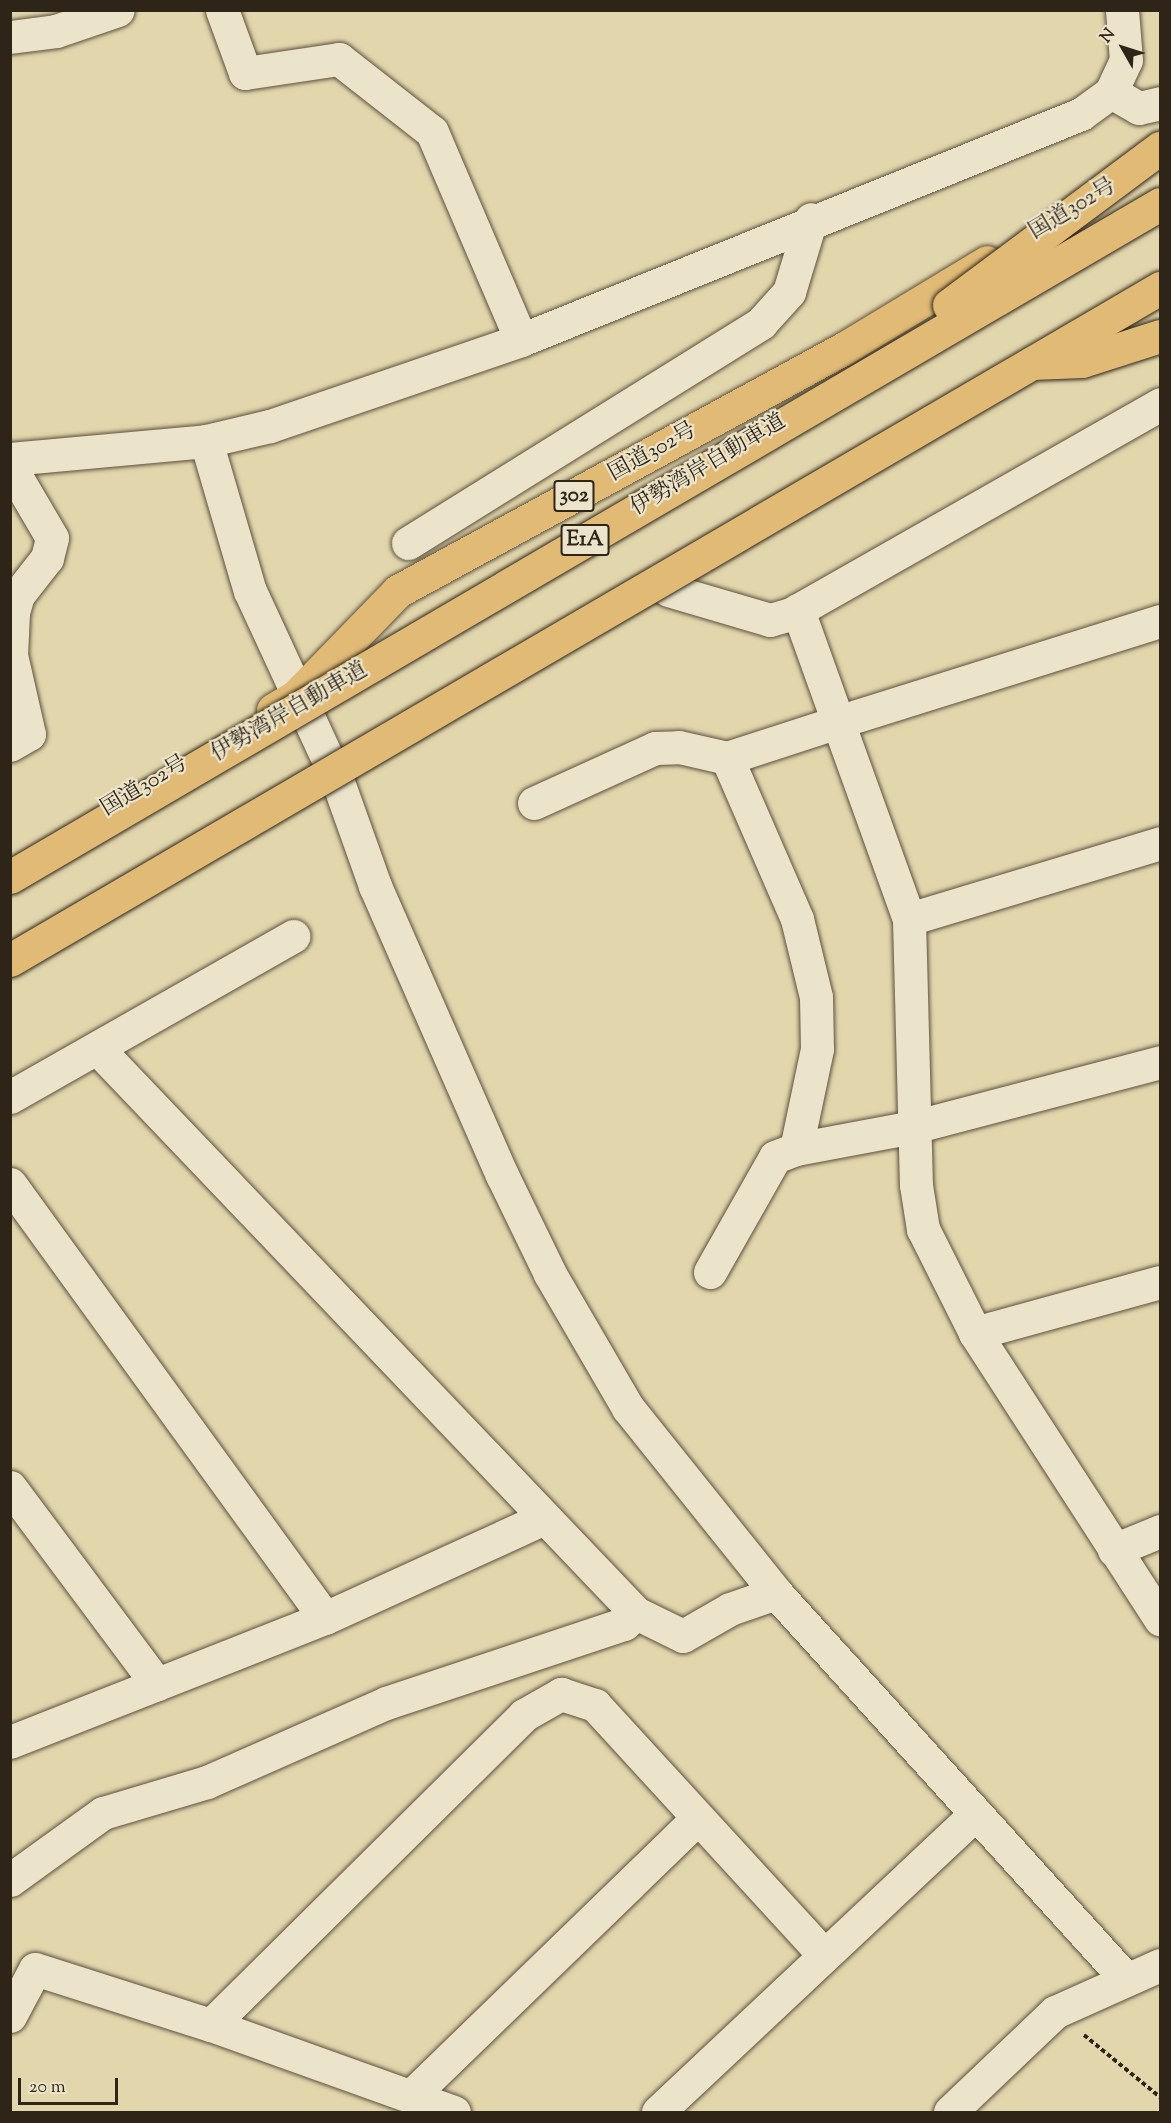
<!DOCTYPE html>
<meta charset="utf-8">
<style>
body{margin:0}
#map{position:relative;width:1171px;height:2123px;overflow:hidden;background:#e2d6ad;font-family:"Sorts Mill Goudy","Noto Serif JP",serif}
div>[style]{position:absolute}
.path>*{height:4px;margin-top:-2px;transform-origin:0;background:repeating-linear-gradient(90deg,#2f2418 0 4.5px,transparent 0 7.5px)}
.roads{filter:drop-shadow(0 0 2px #5c503d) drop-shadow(0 0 2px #5c503d)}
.minor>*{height:33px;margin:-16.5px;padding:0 16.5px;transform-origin:16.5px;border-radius:16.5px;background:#ece4ca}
.highway>*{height:33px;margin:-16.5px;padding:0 16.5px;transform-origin:16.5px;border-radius:16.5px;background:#e1bb76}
.bridges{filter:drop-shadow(0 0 2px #2f2418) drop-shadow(0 0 2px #2f2418)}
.highway-bridge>*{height:33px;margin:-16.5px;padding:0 16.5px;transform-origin:16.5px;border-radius:16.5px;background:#e1bb76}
span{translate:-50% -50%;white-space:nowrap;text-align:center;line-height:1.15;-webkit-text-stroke:4.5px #ece4ca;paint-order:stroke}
.shield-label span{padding:2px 4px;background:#ece4ca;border:2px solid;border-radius:4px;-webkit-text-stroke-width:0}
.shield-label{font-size:21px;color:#2f2418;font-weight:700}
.street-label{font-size:22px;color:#2f2418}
.frame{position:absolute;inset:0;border:12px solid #2f2418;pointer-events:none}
.north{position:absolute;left:1093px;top:18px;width:60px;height:60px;-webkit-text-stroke:4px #ece4ca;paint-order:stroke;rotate:309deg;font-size:16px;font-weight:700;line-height:24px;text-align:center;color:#2f2418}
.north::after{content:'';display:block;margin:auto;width:21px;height:27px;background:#2f2418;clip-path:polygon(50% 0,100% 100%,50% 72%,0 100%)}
.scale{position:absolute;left:18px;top:2078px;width:100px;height:27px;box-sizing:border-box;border:3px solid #2f2418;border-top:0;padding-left:8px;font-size:18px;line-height:21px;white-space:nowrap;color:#2f2418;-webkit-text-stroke:4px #ece4ca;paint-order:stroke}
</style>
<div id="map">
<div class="path">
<i style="left:1084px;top:2035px;width:98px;rotate:39.2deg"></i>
</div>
<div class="roads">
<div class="minor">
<i style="left:222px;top:10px;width:67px;rotate:69.9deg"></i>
<i style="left:245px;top:73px;width:95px;rotate:-8.5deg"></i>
<i style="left:339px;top:59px;width:118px;rotate:38.1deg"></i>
<i style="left:432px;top:132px;width:226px;rotate:66.8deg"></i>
<i style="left:10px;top:37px;width:46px;rotate:-7.4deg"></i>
<i style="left:56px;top:31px;width:65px;rotate:-18.7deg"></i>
<i style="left:1111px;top:92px;width:35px;rotate:-65deg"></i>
<i style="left:1126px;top:60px;width:50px;rotate:-94.6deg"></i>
<i style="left:206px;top:441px;width:156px;rotate:73.7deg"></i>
<i style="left:250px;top:591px;width:207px;rotate:65.2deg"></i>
<i style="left:337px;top:779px;width:114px;rotate:70.4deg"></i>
<i style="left:375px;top:886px;width:316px;rotate:66.3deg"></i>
<i style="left:502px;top:1175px;width:110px;rotate:64.1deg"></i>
<i style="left:550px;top:1274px;width:155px;rotate:59.8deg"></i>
<i style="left:628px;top:1408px;width:237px;rotate:51.3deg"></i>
<i style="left:776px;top:1593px;width:521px;rotate:47.8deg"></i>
<i style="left:10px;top:459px;width:197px;rotate:-5.2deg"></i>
<i style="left:206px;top:441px;width:66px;rotate:-13.2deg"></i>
<i style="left:270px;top:426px;width:265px;rotate:-18.9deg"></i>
<i style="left:521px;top:340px;width:604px;rotate:-21.98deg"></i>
<i style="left:1081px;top:114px;width:37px;rotate:-36deg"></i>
<i style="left:1111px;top:92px;width:32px;rotate:30deg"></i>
<i style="left:1139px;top:108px;width:22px;rotate:-13deg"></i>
<i style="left:10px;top:466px;width:83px;rotate:59.7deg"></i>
<i style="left:52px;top:538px;width:21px;rotate:104deg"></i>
<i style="left:47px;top:558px;width:47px;rotate:128.1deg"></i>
<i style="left:18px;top:595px;width:19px;rotate:106deg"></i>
<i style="left:13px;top:613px;width:42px;rotate:92.7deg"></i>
<i style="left:11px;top:655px;width:81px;rotate:77.2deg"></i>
<i style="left:29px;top:734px;width:22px;rotate:150deg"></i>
<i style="left:408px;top:543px;width:416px;rotate:-31.9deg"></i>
<i style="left:761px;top:323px;width:42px;rotate:-47.9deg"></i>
<i style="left:789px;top:292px;width:76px;rotate:-73.2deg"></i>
<i style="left:668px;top:590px;width:106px;rotate:16.4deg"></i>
<i style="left:770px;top:620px;width:22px;rotate:-16deg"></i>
<i style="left:791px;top:614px;width:425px;rotate:-29.6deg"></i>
<i style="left:1160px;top:621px;width:337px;rotate:162.6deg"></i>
<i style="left:838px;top:722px;width:209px;rotate:70.2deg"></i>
<i style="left:909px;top:919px;width:266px;rotate:88.5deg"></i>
<i style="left:916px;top:1185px;width:45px;rotate:81deg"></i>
<i style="left:923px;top:1229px;width:116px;rotate:63.4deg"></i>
<i style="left:975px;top:1333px;width:341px;rotate:57.1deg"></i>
<i style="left:727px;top:758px;width:176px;rotate:66.5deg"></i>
<i style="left:797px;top:919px;width:80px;rotate:76.3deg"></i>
<i style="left:816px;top:997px;width:52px;rotate:88.9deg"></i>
<i style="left:817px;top:1049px;width:102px;rotate:101.9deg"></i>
<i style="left:796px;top:1149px;width:119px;rotate:-10.6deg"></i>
<i style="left:913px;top:1127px;width:255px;rotate:-14.7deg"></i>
<i style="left:534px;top:803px;width:133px;rotate:-24.4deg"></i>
<i style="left:655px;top:748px;width:24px;rotate:-2deg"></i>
<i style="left:679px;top:747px;width:49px;rotate:12.9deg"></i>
<i style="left:727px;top:758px;width:117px;rotate:-18deg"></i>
<i style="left:838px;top:722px;width:119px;rotate:-109.7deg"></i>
<i style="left:909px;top:919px;width:262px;rotate:-16.8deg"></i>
<i style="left:97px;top:1048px;width:781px;rotate:46.35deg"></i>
<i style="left:636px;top:1613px;width:52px;rotate:26.1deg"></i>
<i style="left:683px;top:1636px;width:54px;rotate:-29.9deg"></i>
<i style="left:730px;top:1609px;width:49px;rotate:-19.2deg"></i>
<i style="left:10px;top:1097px;width:326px;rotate:-29.6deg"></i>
<i style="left:10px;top:1184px;width:536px;rotate:54.03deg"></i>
<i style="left:710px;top:1272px;width:132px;rotate:-60.5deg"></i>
<i style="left:775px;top:1157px;width:22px;rotate:-21deg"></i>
<i style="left:975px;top:1333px;width:192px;rotate:-15.4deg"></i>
<i style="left:10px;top:1487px;width:246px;rotate:53.3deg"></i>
<i style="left:1114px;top:1550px;width:50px;rotate:-22.4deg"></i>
<i style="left:10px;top:1742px;width:339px;rotate:-21.5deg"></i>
<i style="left:325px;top:1618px;width:241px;rotate:-24.5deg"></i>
<i style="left:10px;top:1880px;width:115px;rotate:-35.8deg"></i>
<i style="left:103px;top:1813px;width:109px;rotate:-16.6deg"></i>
<i style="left:207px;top:1782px;width:196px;rotate:-23.8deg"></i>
<i style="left:386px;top:1703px;width:251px;rotate:-18.4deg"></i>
<i style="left:624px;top:1624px;width:16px;rotate:-43deg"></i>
<i style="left:10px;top:2016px;width:53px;rotate:-62deg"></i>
<i style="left:35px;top:1969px;width:185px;rotate:17.7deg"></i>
<i style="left:211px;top:2025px;width:258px;rotate:19.7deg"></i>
<i style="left:211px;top:2025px;width:441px;rotate:-44.7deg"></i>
<i style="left:524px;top:1715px;width:43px;rotate:-29.6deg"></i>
<i style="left:561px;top:1694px;width:36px;rotate:18deg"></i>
<i style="left:595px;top:1705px;width:336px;rotate:47.5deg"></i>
<i style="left:411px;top:2096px;width:397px;rotate:-44.1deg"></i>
<i style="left:658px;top:2112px;width:436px;rotate:-43.2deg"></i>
<i style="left:950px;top:2112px;width:145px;rotate:-43.6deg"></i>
<i style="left:1055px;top:2012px;width:115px;rotate:-24.1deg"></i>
</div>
<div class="highway">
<i style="left:273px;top:710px;width:27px;rotate:-31deg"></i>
<i style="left:296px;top:696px;width:146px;rotate:-45.8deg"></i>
<i style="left:398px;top:591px;width:507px;rotate:-28.54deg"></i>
<i style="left:843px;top:349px;width:168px;rotate:-31.1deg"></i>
</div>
</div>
<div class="bridges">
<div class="highway-bridge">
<i style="left:949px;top:305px;width:263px;rotate:-36.7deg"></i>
<i style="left:1032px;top:363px;width:50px;rotate:-2.3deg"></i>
<i style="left:1082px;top:361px;width:82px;rotate:-17.8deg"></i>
<i style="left:10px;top:877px;width:1332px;rotate:-30.34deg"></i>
<i style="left:10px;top:960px;width:1332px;rotate:-30.3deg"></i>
</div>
</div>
<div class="shield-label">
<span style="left:574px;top:496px">302</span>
<span style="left:585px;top:540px">E1A</span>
</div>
<div class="street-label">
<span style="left:1073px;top:210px;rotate:-31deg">国道302号</span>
<span style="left:653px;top:453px;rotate:-29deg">国道302号</span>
<span style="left:709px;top:466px;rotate:-31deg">伊勢湾岸自動車道</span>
<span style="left:290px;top:713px;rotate:-30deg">伊勢湾岸自動車道</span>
<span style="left:145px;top:787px;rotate:-31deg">国道302号</span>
</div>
<div class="frame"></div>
<div class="north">N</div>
<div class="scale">20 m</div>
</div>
